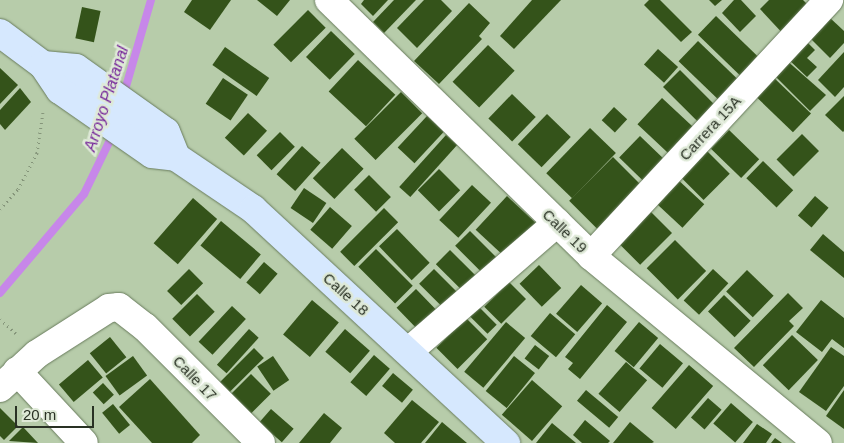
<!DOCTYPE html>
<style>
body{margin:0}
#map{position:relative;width:844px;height:443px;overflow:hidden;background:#b7ccaa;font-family:Arial,sans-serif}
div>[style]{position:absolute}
.stream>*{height:8px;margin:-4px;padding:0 4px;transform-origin:4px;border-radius:4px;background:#c787e9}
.building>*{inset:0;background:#34531a;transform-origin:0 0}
.path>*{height:3px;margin-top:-1.5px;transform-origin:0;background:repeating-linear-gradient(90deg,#85957a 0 1px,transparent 0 5px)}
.roads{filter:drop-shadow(0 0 1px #697c5d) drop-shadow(0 0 1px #697c5d)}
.minor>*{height:28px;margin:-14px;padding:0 14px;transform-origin:14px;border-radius:14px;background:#fff}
.secondary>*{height:28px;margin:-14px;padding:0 14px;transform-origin:14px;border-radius:14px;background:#d6e8fe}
span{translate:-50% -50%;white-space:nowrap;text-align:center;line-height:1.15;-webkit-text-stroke:5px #dee9d7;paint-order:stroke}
.street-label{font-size:15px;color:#293124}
.water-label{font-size:16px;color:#77289a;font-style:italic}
.scale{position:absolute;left:15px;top:406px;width:79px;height:22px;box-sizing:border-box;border:2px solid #293124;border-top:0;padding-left:6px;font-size:15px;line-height:18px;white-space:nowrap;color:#293124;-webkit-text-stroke:4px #dee9d7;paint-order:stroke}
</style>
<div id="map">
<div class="stream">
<i style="left:123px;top:97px;width:101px;rotate:-73.9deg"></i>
<i style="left:0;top:293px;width:130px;rotate:-49.7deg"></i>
<i style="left:84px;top:194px;width:67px;rotate:-64.2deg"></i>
</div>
<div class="building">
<i style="clip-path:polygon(192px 0,231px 0,210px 30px,184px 12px)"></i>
<i style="clip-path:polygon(257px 0,290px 0,277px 16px)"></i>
<i style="clip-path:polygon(364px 0,388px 0,373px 16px,361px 4px)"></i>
<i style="clip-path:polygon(394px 0,416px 0,384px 33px,373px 22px)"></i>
<i style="clip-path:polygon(424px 0,441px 0,452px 11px,417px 48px,397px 28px)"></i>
<i style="clip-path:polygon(532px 0,561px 0,514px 49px,500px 36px)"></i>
<i style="clip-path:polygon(649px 0,660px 0,692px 32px,681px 42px,644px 5px)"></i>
<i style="clip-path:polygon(709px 0,722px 0,715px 6px)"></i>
<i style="clip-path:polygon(734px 0,741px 0,756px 16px,740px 32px,722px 13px)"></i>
<i style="clip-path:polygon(769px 0,803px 0,813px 10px,786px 37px,760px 9px)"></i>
<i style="clip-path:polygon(469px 3px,490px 23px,479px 36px,482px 39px,439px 84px,414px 61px)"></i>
<i style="left:82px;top:7px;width:19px;height:32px;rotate:12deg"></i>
<i style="left:308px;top:10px;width:25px;height:49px;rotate:45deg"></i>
<i style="left:716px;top:16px;width:64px;height:26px;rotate:44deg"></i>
<i style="clip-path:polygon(828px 16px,844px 31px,844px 43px,830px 58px,809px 37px)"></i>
<i style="left:331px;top:31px;width:33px;height:36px;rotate:44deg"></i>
<i style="clip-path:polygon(805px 40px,815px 50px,807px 58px,817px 67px,807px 77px,787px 58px)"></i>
<i style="left:698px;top:41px;width:61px;height:28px;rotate:44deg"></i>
<i style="left:488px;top:45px;width:37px;height:51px;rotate:44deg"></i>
<i style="left:225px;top:47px;width:54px;height:22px;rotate:35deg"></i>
<i style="left:658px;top:49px;width:27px;height:21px;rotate:42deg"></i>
<i style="clip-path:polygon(844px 52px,844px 87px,835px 97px,818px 80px)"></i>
<i style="clip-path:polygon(785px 59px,826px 95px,810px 111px,772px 73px)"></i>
<i style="left:358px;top:60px;width:51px;height:43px;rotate:43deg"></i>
<i style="clip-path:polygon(0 68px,18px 85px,0 104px)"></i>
<i style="left:680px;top:70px;width:49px;height:24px;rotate:45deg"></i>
<i style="left:770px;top:74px;width:57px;height:26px;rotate:44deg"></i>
<i style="left:223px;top:78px;width:30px;height:31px;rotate:34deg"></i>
<i style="clip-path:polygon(20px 88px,31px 102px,5px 130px,0 124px,0 110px)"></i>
<i style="left:401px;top:92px;width:30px;height:66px;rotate:45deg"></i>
<i style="left:512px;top:94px;width:33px;height:34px;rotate:44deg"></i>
<i style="clip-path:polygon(844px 96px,844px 131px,843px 132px,825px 115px)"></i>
<i style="left:662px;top:98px;width:47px;height:36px;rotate:43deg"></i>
<i style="left:614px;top:107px;width:18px;height:18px;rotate:43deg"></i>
<i style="left:248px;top:113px;width:26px;height:34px;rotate:43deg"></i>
<i style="left:547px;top:114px;width:33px;height:42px;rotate:44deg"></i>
<i style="left:427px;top:116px;width:23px;height:43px;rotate:43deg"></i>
<i style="left:590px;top:128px;width:36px;height:63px;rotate:44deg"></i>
<i style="left:729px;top:130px;width:42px;height:26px;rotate:44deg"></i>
<i style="left:280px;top:132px;width:21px;height:33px;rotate:45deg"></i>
<i style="left:802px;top:134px;width:24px;height:36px;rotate:45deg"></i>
<i style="left:446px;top:135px;width:15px;height:70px;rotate:42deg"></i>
<i style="left:640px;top:136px;width:39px;height:30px;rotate:44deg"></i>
<i style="left:302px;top:146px;width:25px;height:38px;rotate:42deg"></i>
<i style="left:342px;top:148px;width:30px;height:42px;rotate:44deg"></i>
<i style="left:705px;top:149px;width:35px;height:37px;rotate:45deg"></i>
<i style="left:613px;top:157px;width:47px;height:62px;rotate:45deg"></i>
<i style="left:763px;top:161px;width:42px;height:24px;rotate:44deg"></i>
<i style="left:439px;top:169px;width:30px;height:30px;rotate:45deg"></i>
<i style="left:369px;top:175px;width:31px;height:21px;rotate:45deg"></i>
<i style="left:675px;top:177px;width:40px;height:32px;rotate:43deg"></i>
<i style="left:472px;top:185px;width:26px;height:48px;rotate:43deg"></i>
<i style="left:304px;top:188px;width:27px;height:24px;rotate:34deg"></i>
<i style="left:507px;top:196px;width:45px;height:46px;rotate:43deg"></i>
<i style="left:815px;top:196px;width:18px;height:26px;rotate:41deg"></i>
<i style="left:193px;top:198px;width:32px;height:60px;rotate:41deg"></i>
<i style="left:643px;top:204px;width:41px;height:45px;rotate:45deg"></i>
<i style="left:330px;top:207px;width:29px;height:30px;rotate:41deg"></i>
<i style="left:384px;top:208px;width:20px;height:62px;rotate:45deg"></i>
<i style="left:221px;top:221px;width:52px;height:32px;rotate:40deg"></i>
<i style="left:397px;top:229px;width:47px;height:25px;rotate:46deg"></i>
<i style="left:470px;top:231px;width:42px;height:21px;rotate:45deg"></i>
<i style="clip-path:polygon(823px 234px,844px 252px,844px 278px,810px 250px)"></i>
<i style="left:675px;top:240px;width:44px;height:40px;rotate:45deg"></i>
<i style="left:376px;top:249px;width:52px;height:25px;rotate:45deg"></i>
<i style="left:450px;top:250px;width:38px;height:20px;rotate:45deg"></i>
<i style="left:264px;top:262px;width:18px;height:27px;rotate:41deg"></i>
<i style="left:539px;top:265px;width:32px;height:27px;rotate:46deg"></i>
<i style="left:189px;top:269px;width:20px;height:31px;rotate:45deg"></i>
<i style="left:434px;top:269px;width:35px;height:21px;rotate:45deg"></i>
<i style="left:713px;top:269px;width:21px;height:43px;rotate:43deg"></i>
<i style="left:747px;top:270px;width:37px;height:30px;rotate:44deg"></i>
<i style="left:509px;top:282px;width:24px;height:35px;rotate:45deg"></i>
<i style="left:581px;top:285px;width:28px;height:38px;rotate:41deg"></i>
<i style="left:416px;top:289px;width:30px;height:27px;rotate:46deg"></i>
<i style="clip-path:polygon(788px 293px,803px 308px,789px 321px,794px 326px,754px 367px,734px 348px)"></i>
<i style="left:197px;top:294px;width:25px;height:35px;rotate:45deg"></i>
<i style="left:724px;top:295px;width:37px;height:23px;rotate:44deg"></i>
<i style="left:312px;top:300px;width:35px;height:45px;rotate:40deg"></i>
<i style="clip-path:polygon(821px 300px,844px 318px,844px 348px,832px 339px,822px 352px,796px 332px)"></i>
<i style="clip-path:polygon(607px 305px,627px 322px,580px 379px,568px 369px,573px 363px,565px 357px)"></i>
<i style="left:232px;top:306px;width:19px;height:49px;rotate:43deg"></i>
<i style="left:479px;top:307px;width:25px;height:13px;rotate:45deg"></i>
<i style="left:550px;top:313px;width:33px;height:30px;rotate:40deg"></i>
<i style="left:466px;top:318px;width:30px;height:42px;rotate:45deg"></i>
<i style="left:506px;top:322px;width:25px;height:65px;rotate:40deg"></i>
<i style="left:639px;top:322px;width:25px;height:38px;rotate:40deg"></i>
<i style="left:249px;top:329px;width:13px;height:48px;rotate:42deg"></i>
<i style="left:345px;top:329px;width:33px;height:30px;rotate:41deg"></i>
<i style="left:792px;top:335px;width:36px;height:42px;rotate:44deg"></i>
<i style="left:110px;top:337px;width:26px;height:26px;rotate:51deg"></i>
<i style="left:660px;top:344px;width:30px;height:32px;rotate:40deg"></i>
<i style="left:535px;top:345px;width:18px;height:17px;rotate:38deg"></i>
<i style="clip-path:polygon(831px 347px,844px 356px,844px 386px,826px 411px,799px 392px)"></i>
<i style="left:254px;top:348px;width:14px;height:54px;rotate:45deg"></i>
<i style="left:374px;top:355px;width:21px;height:36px;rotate:41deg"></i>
<i style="left:133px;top:356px;width:24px;height:34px;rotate:54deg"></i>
<i style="left:273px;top:356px;width:29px;height:19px;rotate:56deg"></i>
<i style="left:514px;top:356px;width:27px;height:45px;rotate:39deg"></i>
<i style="left:88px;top:360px;width:23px;height:38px;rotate:50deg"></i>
<i style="left:626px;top:362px;width:28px;height:42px;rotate:41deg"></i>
<i style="left:689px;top:365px;width:32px;height:57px;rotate:41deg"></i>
<i style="left:393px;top:373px;width:26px;height:17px;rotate:40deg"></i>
<i style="left:251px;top:374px;width:28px;height:29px;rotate:45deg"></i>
<i style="clip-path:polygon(150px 379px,200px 435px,192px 443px,152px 443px,119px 407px)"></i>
<i style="left:532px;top:380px;width:40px;height:46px;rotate:41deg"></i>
<i style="left:103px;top:383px;width:16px;height:14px;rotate:47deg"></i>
<i style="left:586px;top:390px;width:42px;height:14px;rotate:40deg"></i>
<i style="clip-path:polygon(844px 390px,844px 429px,826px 416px)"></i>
<i style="left:708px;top:398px;width:18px;height:26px;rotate:41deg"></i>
<i style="clip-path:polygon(412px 400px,439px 422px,421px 443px,395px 443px,384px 433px)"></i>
<i style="left:731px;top:403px;width:29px;height:27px;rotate:41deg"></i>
<i style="left:113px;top:404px;width:27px;height:14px;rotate:51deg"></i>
<i style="clip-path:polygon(0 408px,18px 426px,4px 440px,0 436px)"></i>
<i style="left:271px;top:409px;width:30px;height:18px;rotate:41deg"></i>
<i style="clip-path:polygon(324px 413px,342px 428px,330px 443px,299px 443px)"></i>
<i style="clip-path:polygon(585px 420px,610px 441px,608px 443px,582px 443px,573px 435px)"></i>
<i style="clip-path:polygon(442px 422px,467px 443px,425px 443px)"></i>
<i style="clip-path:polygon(630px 422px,654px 442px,652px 443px,613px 443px)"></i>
<i style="clip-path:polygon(552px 423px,576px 443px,536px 443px)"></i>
<i style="clip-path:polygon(757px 424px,772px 434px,766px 443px,743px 443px)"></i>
<i style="clip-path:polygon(23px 427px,38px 443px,9px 441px)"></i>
<i style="clip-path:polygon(775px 438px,782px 443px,771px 443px)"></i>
</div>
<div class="path">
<i style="left:0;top:209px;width:27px;rotate:-48deg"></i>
<i style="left:18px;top:189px;width:41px;rotate:-62.2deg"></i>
<i style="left:37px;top:153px;width:41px;rotate:-81.7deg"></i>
<i style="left:0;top:319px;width:24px;rotate:42deg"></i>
</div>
<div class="roads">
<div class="minor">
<i style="left:329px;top:0;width:366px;rotate:44.3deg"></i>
<i style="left:591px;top:256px;width:294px;rotate:39.5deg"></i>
<i style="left:591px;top:256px;width:350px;rotate:-47.1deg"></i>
<i style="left:409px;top:351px;width:196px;rotate:-40.9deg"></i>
<i style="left:17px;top:371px;width:98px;rotate:47.1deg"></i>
<i style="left:0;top:388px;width:50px;rotate:-42.6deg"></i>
<i style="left:37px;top:354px;width:85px;rotate:-32.6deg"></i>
<i style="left:109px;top:308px;width:10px;rotate:-6deg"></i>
<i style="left:119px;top:307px;width:33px;rotate:38deg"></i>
<i style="left:145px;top:327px;width:164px;rotate:45deg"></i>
</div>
<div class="secondary">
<i style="left:0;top:33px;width:54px;rotate:36.7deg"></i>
<i style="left:43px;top:65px;width:30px;rotate:56deg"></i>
<i style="left:60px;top:90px;width:112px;rotate:34.8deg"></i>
<i style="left:152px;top:154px;width:24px;rotate:7deg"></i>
<i style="left:176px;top:157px;width:93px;rotate:34deg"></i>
<i style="left:253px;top:209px;width:345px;rotate:42.8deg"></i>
<i style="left:43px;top:65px;width:33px;rotate:5deg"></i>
<i style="left:76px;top:68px;width:110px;rotate:35.4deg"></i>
<i style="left:166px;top:132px;width:27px;rotate:68deg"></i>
</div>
</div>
<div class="street-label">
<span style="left:710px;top:128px;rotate:-47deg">Carrera 15A</span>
<span style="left:565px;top:231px;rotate:44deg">Calle 19</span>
<span style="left:346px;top:294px;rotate:42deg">Calle 18</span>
<span style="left:195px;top:378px;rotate:46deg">Calle 17</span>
</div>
<div class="water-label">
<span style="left:107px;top:99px;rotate:-72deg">Arroyo Platanal</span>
</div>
<div class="scale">20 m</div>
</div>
